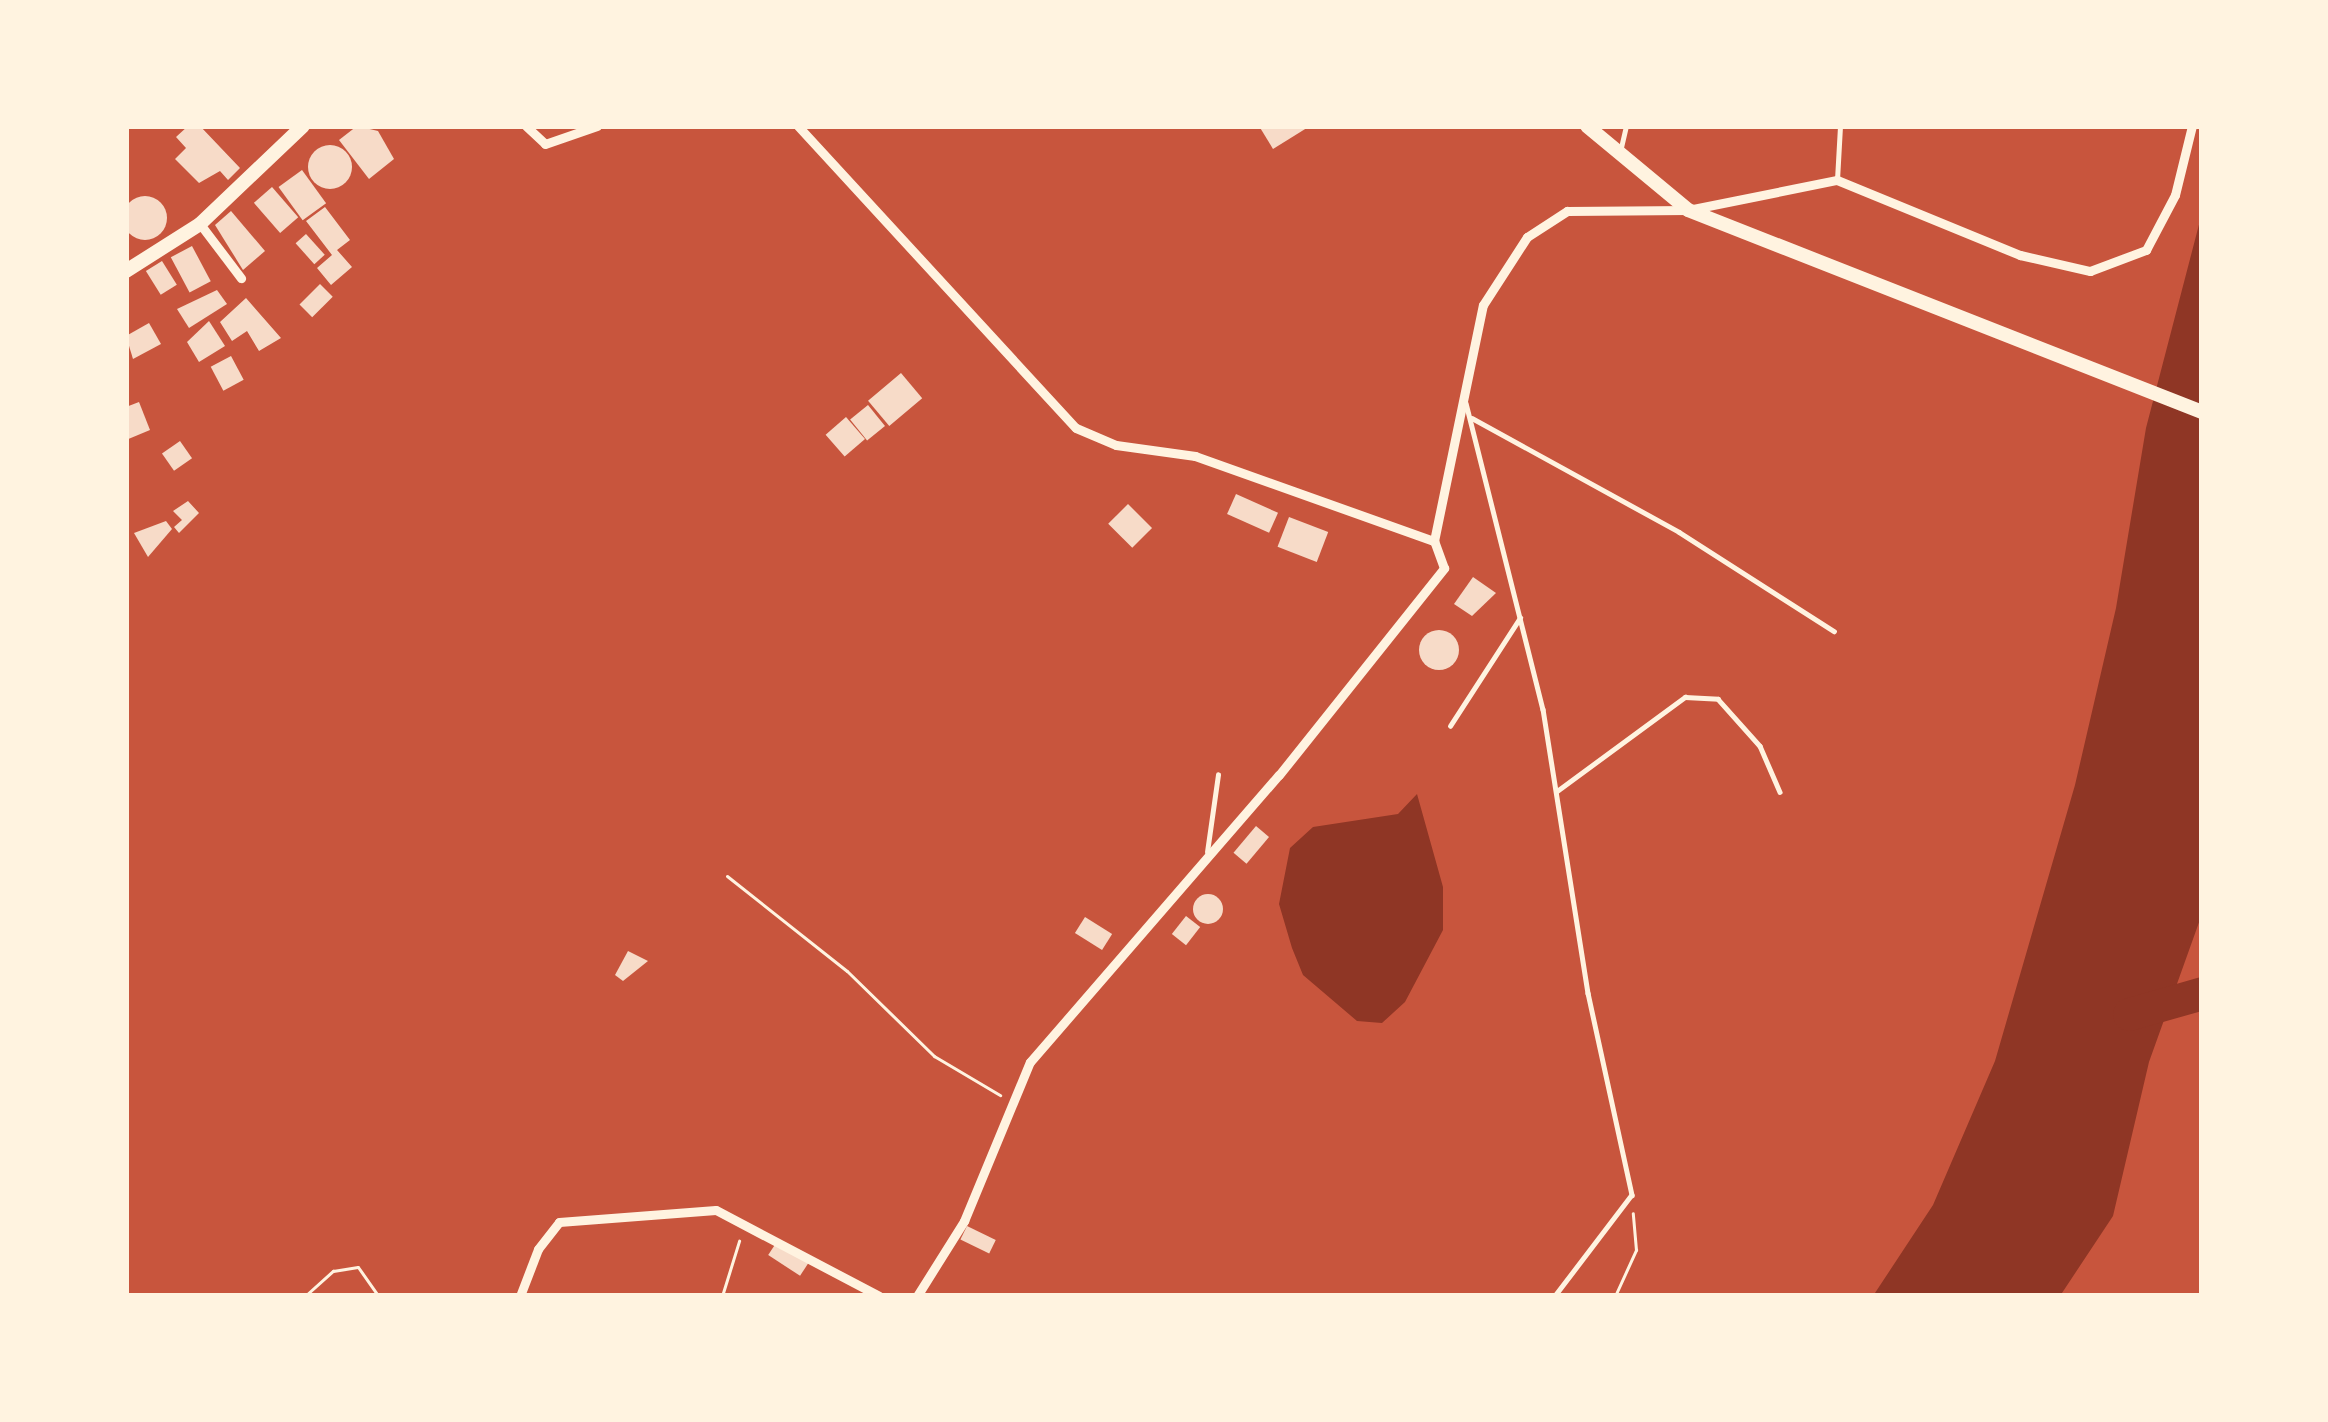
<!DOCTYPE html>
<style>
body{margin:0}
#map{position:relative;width:2328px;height:1422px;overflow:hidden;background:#c8553d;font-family:"Work Sans",sans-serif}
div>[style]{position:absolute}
.water>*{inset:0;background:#8f3625}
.river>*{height:33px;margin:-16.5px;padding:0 16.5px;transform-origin:16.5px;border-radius:16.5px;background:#8f3625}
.building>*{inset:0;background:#f7dbc8;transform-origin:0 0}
.round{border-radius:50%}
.path>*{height:3px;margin:-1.5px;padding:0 1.5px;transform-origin:1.5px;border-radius:1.5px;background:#fff3e0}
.service>*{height:4.5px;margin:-2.25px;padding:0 2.25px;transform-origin:2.25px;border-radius:2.25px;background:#fff3e0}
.minor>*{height:9px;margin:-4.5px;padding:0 4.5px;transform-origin:4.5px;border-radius:4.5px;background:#fff3e0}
.secondary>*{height:14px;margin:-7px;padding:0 7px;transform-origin:7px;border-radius:7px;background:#fff3e0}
span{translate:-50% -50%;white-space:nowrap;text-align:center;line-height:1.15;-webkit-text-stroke:10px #fff3e0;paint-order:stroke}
.frame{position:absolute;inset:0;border:129px solid #fff3e0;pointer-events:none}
</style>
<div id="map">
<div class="water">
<i style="clip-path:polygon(2202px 213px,2202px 914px,2149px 1062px,2113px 1216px,2060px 1296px,1873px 1296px,1933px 1205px,1995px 1061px,2075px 785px,2116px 608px,2146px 428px)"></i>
<i style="clip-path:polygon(1417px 794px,1443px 887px,1443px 930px,1405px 1002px,1382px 1023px,1357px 1021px,1303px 975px,1292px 948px,1279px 904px,1290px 848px,1313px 827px,1398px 814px)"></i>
</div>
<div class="river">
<i style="left:2129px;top:1014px;width:76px;rotate:-16deg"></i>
</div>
<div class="building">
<i style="clip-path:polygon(188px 126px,200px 126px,240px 168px,228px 180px,220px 171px,199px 183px,175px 159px,186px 148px,176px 137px)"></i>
<i style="clip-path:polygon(357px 126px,378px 131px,394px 159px,369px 179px,339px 140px)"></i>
<i style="clip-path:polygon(1259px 126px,1310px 126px,1273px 149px)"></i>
<i class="round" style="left:308px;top:145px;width:44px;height:44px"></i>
<i style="left:302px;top:170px;width:41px;height:29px;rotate:54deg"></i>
<i style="left:272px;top:187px;width:40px;height:24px;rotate:49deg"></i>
<i class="round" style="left:123px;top:196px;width:44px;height:44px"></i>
<i style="clip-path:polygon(325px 207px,350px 240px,337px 250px,352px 267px,331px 285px,317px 268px,332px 255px,306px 221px)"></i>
<i style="clip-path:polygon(231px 211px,265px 251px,243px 270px,215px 225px)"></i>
<i style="left:306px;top:234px;width:28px;height:14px;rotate:48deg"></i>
<i style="left:192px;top:246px;width:40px;height:24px;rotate:62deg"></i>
<i style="left:162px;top:261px;width:28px;height:19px;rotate:58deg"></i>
<i style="left:320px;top:284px;width:18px;height:29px;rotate:45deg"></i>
<i style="clip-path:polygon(217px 290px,227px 304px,189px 328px,177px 309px)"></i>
<i style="clip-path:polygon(246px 298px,281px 338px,259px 351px,247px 331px,232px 341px,220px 322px)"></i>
<i style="clip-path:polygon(209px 321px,225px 346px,199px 362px,187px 342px)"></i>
<i style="clip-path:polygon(149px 323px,161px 344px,133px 359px,126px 336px)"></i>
<i style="left:231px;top:356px;width:27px;height:23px;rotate:62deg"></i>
<i style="left:901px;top:373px;width:33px;height:43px;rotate:50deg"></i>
<i style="clip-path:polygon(139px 402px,150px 430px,126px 440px,126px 407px)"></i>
<i style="left:868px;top:405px;width:27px;height:23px;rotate:51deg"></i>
<i style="left:846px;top:417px;width:29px;height:27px;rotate:49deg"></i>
<i style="left:180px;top:441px;width:21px;height:22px;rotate:55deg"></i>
<i style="left:1236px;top:494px;width:46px;height:22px;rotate:24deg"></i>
<i style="clip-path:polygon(188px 501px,199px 513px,179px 533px,174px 527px,182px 520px,173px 511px)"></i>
<i style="left:1128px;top:504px;width:34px;height:28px;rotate:45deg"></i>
<i style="left:1289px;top:517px;width:42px;height:32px;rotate:21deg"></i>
<i style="clip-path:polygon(166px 521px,172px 529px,148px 557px,134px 533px)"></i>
<i style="clip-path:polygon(1473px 577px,1496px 593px,1472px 616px,1454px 604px)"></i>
<i class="round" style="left:1419px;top:630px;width:40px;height:40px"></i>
<i style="left:1256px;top:826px;width:17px;height:35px;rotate:40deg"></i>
<i class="round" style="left:1193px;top:894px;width:30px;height:30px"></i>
<i style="left:1186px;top:916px;width:18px;height:23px;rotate:38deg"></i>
<i style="left:1085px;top:917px;width:32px;height:19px;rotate:32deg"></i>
<i style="clip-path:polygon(628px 951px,648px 961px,623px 981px,615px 975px)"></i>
<i style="left:967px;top:1226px;width:32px;height:15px;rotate:26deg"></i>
<i style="left:778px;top:1240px;width:38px;height:18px;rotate:33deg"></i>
</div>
<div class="path">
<i style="left:727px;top:876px;width:153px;rotate:38.4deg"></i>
<i style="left:847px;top:971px;width:122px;rotate:44.3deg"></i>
<i style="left:934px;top:1056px;width:77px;rotate:30.6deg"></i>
<i style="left:305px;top:1296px;width:38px;rotate:-42deg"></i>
<i style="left:333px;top:1271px;width:25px;rotate:-9deg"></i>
<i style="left:358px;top:1267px;width:35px;rotate:55deg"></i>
<i style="left:722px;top:1296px;width:58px;rotate:-72.8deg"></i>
<i style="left:1615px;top:1296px;width:51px;rotate:-65.5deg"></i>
<i style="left:1636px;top:1250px;width:37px;rotate:-95deg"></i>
</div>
<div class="service">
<i style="left:1620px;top:152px;width:27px;rotate:-77deg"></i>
<i style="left:1837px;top:180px;width:54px;rotate:-86.8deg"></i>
<i style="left:1466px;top:403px;width:316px;rotate:75.9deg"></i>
<i style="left:1543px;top:709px;width:288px;rotate:81deg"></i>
<i style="left:1588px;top:993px;width:207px;rotate:77.7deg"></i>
<i style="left:1632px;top:1195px;width:127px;rotate:127.3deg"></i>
<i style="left:1472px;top:418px;width:236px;rotate:28.8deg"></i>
<i style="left:1679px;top:532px;width:184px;rotate:32.6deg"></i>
<i style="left:1450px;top:726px;width:129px;rotate:-57.1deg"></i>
<i style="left:1557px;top:791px;width:159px;rotate:-36.3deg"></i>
<i style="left:1685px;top:697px;width:33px;rotate:3deg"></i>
<i style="left:1718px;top:699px;width:63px;rotate:48.2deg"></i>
<i style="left:1760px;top:746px;width:50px;rotate:66.5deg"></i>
<i style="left:1207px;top:852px;width:78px;rotate:-81.9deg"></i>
</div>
<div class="minor">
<i style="left:526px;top:126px;width:26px;rotate:43deg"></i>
<i style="left:545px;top:144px;width:55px;rotate:-19.1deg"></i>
<i style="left:798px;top:126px;width:410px;rotate:47.4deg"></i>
<i style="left:1076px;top:428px;width:43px;rotate:23deg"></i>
<i style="left:1116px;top:445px;width:80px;rotate:7.9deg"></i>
<i style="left:1195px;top:456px;width:254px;rotate:19.6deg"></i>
<i style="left:200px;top:224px;width:68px;rotate:52.8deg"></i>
<i style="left:520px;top:1296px;width:50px;rotate:-69deg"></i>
<i style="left:538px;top:1249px;width:34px;rotate:-52deg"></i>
<i style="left:559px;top:1222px;width:157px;rotate:-4.4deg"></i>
<i style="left:716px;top:1210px;width:184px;rotate:27.8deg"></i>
<i style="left:917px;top:1296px;width:89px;rotate:-57.9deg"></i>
<i style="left:964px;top:1221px;width:172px;rotate:-67.5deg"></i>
<i style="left:1030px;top:1062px;width:380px;rotate:-49.1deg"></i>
<i style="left:1279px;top:775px;width:265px;rotate:-51.4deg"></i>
<i style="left:1444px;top:568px;width:29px;rotate:-110deg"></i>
<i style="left:1434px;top:541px;width:241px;rotate:-78.3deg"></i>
<i style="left:1483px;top:305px;width:81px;rotate:-57.1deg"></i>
<i style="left:1527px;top:237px;width:48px;rotate:-33deg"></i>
<i style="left:1567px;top:211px;width:121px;rotate:-0.5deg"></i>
<i style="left:1688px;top:210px;width:152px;rotate:-11.4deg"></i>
<i style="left:1837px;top:180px;width:198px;rotate:22.3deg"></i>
<i style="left:2020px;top:255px;width:72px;rotate:12.9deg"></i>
<i style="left:2090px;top:271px;width:60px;rotate:-20.6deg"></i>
<i style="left:2146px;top:250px;width:62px;rotate:-62.2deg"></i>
<i style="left:2175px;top:195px;width:71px;rotate:-76.2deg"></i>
</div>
<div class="secondary">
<i style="left:1587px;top:126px;width:131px;rotate:39.7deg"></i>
<i style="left:1688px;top:210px;width:552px;rotate:21.45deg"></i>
<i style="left:126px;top:271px;width:88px;rotate:-32.4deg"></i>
<i style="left:200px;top:224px;width:142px;rotate:-43.6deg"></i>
</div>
<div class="frame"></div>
</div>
